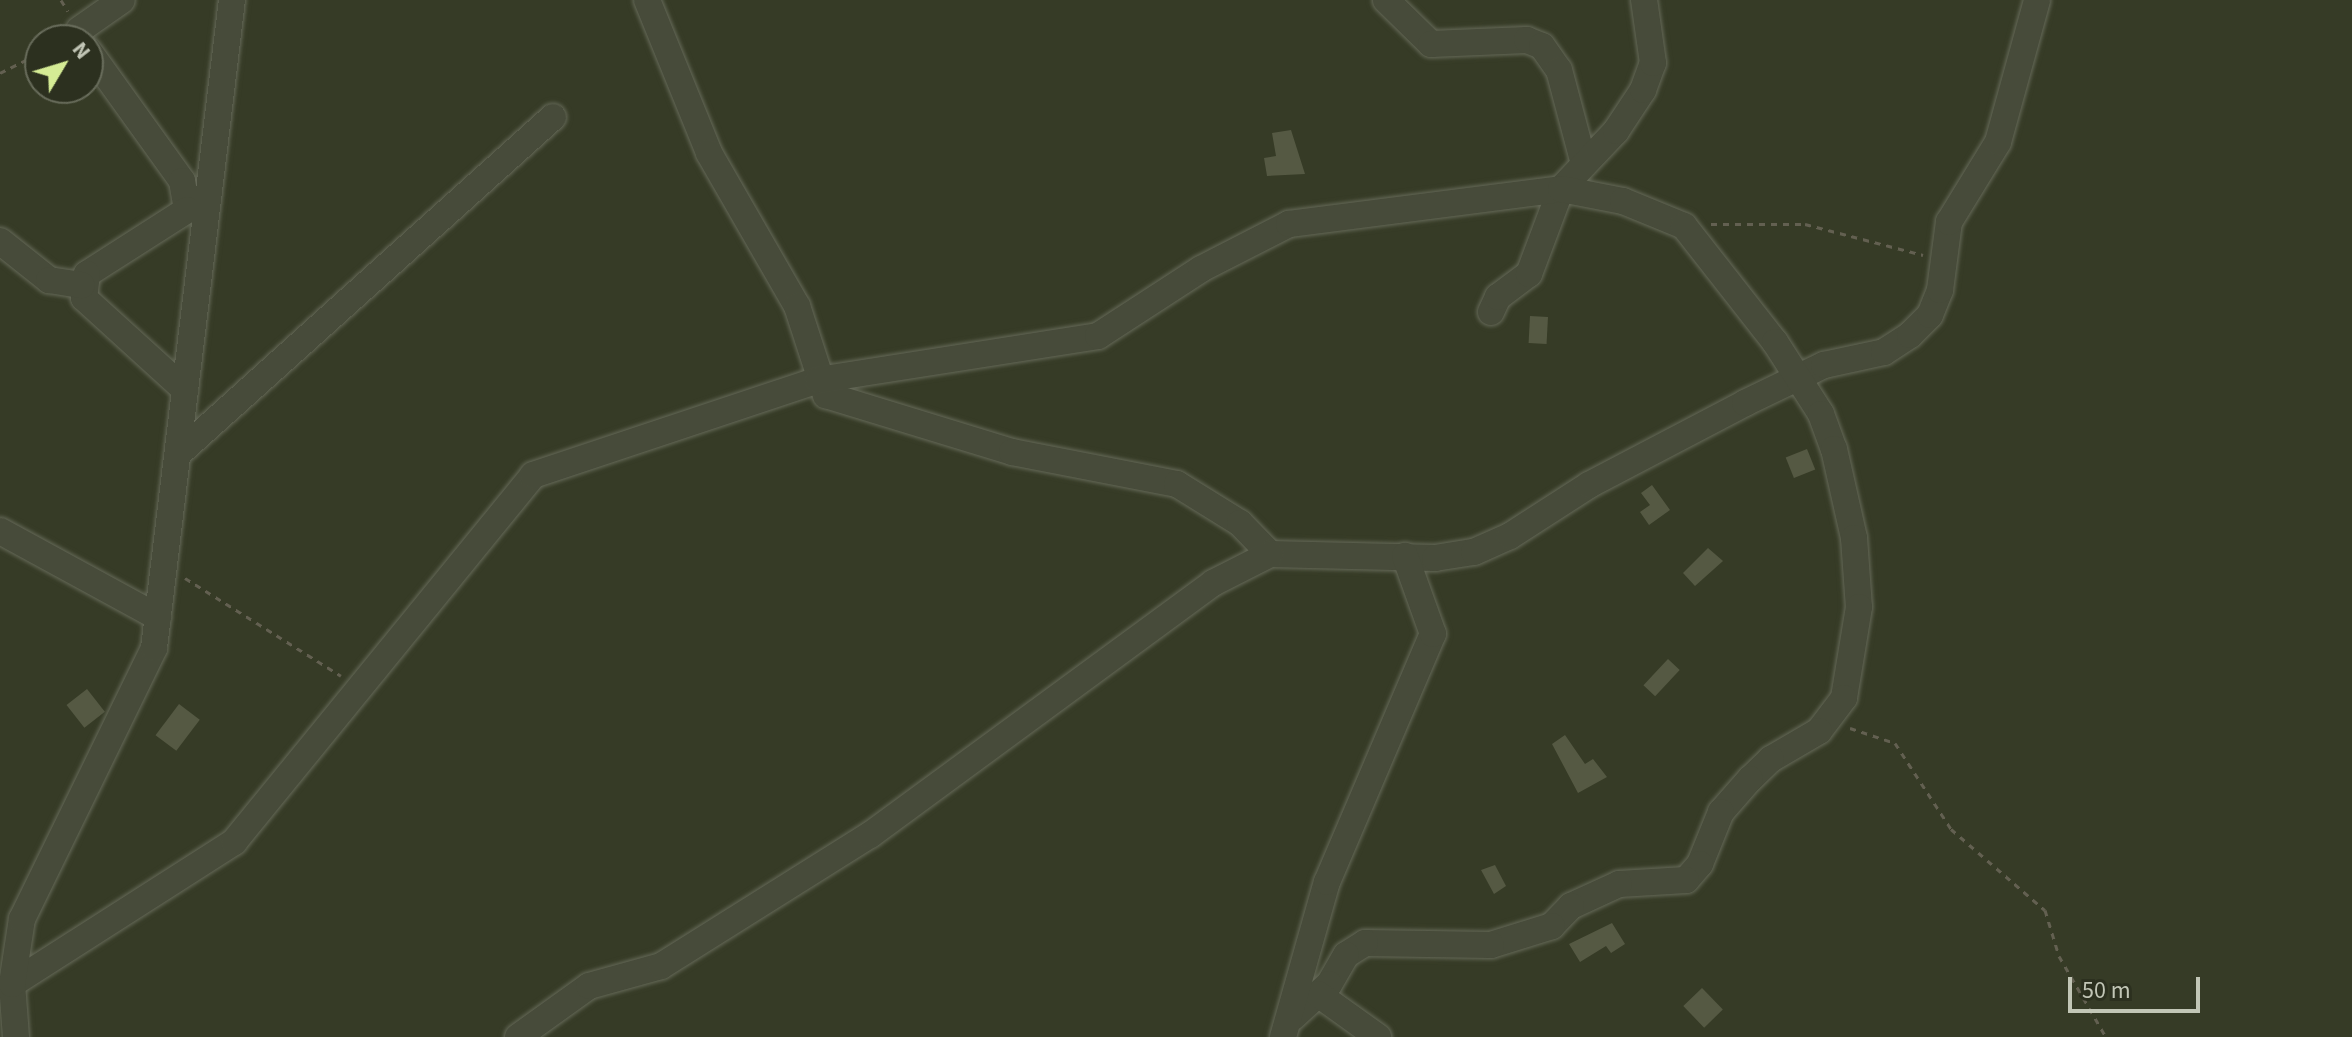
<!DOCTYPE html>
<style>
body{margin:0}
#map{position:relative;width:2352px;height:1037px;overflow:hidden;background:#363b26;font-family:"Source Sans 3",sans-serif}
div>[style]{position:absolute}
.building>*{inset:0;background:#555943;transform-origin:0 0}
.path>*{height:3px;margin-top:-1.5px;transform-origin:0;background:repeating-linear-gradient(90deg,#636051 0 6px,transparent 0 12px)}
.roads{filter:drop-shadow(0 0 2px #656958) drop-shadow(0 0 2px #656958)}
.minor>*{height:26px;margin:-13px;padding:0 13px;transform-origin:13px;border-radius:13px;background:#474b3a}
span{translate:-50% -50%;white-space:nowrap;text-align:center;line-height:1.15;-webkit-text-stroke:6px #2c301f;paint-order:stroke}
.north{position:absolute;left:24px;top:24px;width:80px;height:80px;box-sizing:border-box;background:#2c301f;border:2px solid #686c5b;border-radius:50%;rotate:52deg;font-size:22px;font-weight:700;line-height:32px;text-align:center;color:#c2c6b6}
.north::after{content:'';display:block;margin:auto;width:28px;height:36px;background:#d5ec95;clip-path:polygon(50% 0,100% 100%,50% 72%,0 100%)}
.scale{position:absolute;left:2068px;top:977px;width:132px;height:36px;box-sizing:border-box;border:4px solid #c2c6b6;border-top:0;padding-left:10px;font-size:24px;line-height:28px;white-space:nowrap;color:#c2c6b6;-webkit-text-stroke:6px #2c301f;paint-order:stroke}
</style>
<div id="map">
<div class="building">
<i style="clip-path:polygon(1291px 130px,1305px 174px,1267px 176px,1264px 158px,1276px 156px,1272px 133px)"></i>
<i style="left:1530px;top:316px;width:18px;height:27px;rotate:3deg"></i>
<i style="left:1807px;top:449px;width:22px;height:23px;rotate:68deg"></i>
<i style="clip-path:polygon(1652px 485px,1670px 510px,1649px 525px,1640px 512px,1650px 505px,1641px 493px)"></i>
<i style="clip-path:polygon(1708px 548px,1723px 561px,1695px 586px,1683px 573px)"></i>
<i style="left:1668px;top:659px;width:16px;height:36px;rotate:43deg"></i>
<i style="left:87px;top:689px;width:29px;height:26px;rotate:52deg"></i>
<i style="left:179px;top:704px;width:26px;height:39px;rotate:37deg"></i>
<i style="clip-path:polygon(1565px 735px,1585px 764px,1593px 759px,1607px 777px,1578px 793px,1552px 744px)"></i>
<i style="clip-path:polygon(1495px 865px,1506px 886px,1494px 894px,1481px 870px)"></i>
<i style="clip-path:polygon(1612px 923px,1625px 944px,1611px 953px,1606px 946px,1580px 962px,1569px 944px)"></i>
<i style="left:1702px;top:988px;width:30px;height:26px;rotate:46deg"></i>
</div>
<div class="path">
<i style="left:61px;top:0;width:13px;rotate:58deg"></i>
<i style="left:0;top:73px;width:45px;rotate:-26.6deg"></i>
<i style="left:1711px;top:224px;width:94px"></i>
<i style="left:1805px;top:224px;width:122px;rotate:14.7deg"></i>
<i style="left:185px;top:578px;width:184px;rotate:32.1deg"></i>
<i style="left:1850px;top:728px;width:47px;rotate:18.4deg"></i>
<i style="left:1895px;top:743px;width:103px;rotate:56.9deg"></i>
<i style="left:1951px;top:829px;width:124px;rotate:40.8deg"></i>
<i style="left:2045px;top:910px;width:48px;rotate:73.1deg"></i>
<i style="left:2059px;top:956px;width:94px;rotate:59.9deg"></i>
</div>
<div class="roads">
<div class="minor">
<i style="left:647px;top:0;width:165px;rotate:67.9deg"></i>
<i style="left:709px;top:153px;width:177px;rotate:60.1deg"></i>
<i style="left:797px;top:306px;width:94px;rotate:72deg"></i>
<i style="left:826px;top:395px;width:195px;rotate:17deg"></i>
<i style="left:1012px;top:452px;width:168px;rotate:11deg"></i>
<i style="left:1177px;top:484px;width:74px;rotate:31.8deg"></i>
<i style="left:1240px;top:523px;width:43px;rotate:45.9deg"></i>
<i style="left:1270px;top:554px;width:165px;rotate:1.4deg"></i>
<i style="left:1435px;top:558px;width:39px;rotate:-9deg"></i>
<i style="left:1474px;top:552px;width:39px;rotate:-24deg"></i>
<i style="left:1510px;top:536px;width:94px;rotate:-32.8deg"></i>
<i style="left:1589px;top:485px;width:176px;rotate:-27.7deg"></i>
<i style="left:1745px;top:403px;width:88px;rotate:-25.7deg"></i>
<i style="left:1824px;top:365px;width:61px;rotate:-12.2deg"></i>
<i style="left:1884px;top:352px;width:31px;rotate:-33deg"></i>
<i style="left:1910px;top:335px;width:28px;rotate:-45deg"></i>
<i style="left:1930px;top:315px;width:27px;rotate:-68deg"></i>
<i style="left:1940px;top:290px;width:69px;rotate:-82.5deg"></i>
<i style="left:1949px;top:222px;width:94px;rotate:-58.5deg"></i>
<i style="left:1998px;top:142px;width:147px;rotate:-74.6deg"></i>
<i style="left:1386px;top:0;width:63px;rotate:44.4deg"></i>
<i style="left:1431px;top:44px;width:96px;rotate:-2.4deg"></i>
<i style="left:1527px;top:40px;width:16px;rotate:22deg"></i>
<i style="left:1542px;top:46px;width:29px;rotate:55deg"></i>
<i style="left:1559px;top:70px;width:97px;rotate:75.1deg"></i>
<i style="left:79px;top:30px;width:52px;rotate:-34.9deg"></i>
<i style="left:88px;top:50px;width:161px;rotate:54.3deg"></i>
<i style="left:182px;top:181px;width:29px;rotate:80deg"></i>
<i style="left:187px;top:210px;width:119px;rotate:147.4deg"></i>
<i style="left:87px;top:274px;width:24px;rotate:97deg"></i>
<i style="left:84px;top:298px;width:137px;rotate:42.3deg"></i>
<i style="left:0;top:241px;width:63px;rotate:38.5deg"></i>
<i style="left:49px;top:280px;width:33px;rotate:9deg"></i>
<i style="left:1491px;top:312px;width:17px;rotate:-65deg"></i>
<i style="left:1498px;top:297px;width:39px;rotate:-37deg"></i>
<i style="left:1529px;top:274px;width:91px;rotate:-69.4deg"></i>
<i style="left:1561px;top:189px;width:80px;rotate:-46.5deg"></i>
<i style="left:1616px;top:131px;width:49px;rotate:-56.6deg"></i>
<i style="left:1643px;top:90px;width:29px;rotate:-70deg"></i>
<i style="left:1653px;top:63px;width:64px;rotate:-98.1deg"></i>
<i style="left:178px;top:454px;width:504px;rotate:-41.94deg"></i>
<i style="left:0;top:531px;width:180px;rotate:28.6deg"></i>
<i style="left:12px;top:984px;width:264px;rotate:-32.6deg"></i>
<i style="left:234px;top:842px;width:473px;rotate:-50.8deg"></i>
<i style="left:533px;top:475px;width:300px;rotate:-18.4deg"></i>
<i style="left:818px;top:380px;width:283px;rotate:-8.9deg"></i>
<i style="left:1098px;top:336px;width:123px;rotate:-33deg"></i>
<i style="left:1201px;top:269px;width:99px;rotate:-27.1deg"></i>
<i style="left:1289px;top:224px;width:274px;rotate:-7.3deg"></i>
<i style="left:1561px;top:189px;width:63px;rotate:11deg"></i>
<i style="left:1623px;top:201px;width:66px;rotate:22.3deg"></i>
<i style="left:1684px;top:226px;width:147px;rotate:51.9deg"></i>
<i style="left:1775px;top:342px;width:85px;rotate:57.4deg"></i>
<i style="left:1821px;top:414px;width:37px;rotate:70deg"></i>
<i style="left:1834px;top:449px;width:91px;rotate:77.3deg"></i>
<i style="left:1854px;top:538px;width:69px;rotate:85.9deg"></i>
<i style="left:1859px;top:607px;width:92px;rotate:99.4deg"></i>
<i style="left:1844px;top:698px;width:41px;rotate:127.1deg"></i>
<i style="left:1819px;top:731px;width:56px;rotate:149.7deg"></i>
<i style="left:1771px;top:759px;width:29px;rotate:136deg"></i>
<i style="left:1750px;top:779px;width:44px;rotate:131.3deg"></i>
<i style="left:1721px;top:812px;width:56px;rotate:112deg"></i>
<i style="left:1700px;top:864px;width:21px;rotate:131deg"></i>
<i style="left:1686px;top:880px;width:67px;rotate:176.6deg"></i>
<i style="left:1619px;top:884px;width:53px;rotate:155.4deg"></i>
<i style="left:1571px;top:906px;width:28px;rotate:134deg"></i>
<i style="left:1552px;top:926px;width:64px;rotate:162.7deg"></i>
<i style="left:1491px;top:945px;width:126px;rotate:-179.1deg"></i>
<i style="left:1365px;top:943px;width:22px;rotate:148deg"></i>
<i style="left:1346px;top:955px;width:34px;rotate:120deg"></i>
<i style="left:1329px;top:984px;width:49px;rotate:137.5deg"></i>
<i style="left:1318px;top:994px;width:74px;rotate:35.6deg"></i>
<i style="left:16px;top:1037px;width:53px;rotate:-94.3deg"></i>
<i style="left:12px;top:984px;width:66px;rotate:-81.3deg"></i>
<i style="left:22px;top:919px;width:301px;rotate:-64deg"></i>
<i style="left:154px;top:648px;width:653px;rotate:-83.14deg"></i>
<i style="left:518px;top:1037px;width:87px;rotate:-35.7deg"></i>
<i style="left:589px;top:986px;width:75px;rotate:-15.5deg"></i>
<i style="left:661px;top:966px;width:247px;rotate:-32.1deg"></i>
<i style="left:870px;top:835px;width:426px;rotate:-36.3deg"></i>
<i style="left:1213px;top:583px;width:64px;rotate:-27deg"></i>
<i style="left:1283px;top:1037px;width:161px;rotate:-74.2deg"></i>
<i style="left:1327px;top:882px;width:270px;rotate:-66.9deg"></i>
<i style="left:1433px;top:634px;width:83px;rotate:-109.7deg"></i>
</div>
</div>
<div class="north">N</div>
<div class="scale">50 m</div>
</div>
